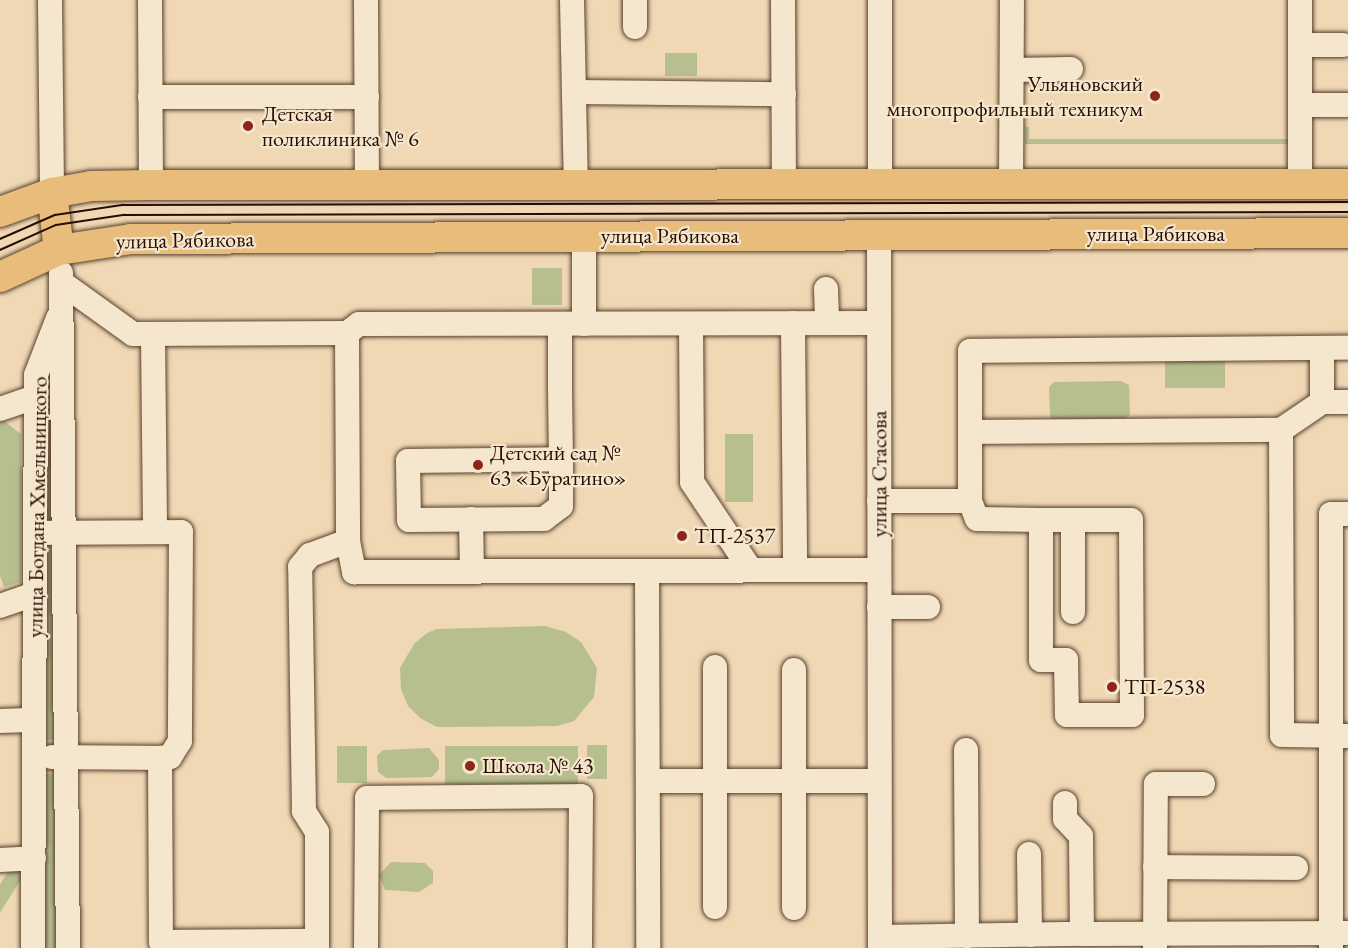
<!DOCTYPE html>
<meta charset="utf-8">
<style>
body{margin:0}
#map{position:relative;width:1348px;height:948px;overflow:hidden;background:#f0d8b4;font-family:"EB Garamond",serif}
div>[style]{position:absolute}
.green>*{inset:0;background:#b7bf8f;transform-origin:0 0}
.roads{filter:drop-shadow(0 0 2px #5a402e) drop-shadow(0 0 2px #5a402e)}
.minor>*{height:24px;margin:-12px;padding:0 12px;transform-origin:12px;border-radius:12px;background:#f5e6ce}
.major>*{height:30px;margin:-15px;padding:0 15px;transform-origin:15px;border-radius:15px;background:#e8bc7a}
.tram>*{height:1.5px;margin:-0.75px;padding:0 0.75px;transform-origin:0.75px;border-radius:0.75px;background:#280e02}
.dots>*{width:16px;height:16px;translate:-50% -50%;box-sizing:border-box;border:3px solid #f5e6ce;border-radius:50%}
span{translate:-50% -50%;white-space:nowrap;text-align:center;line-height:1.15;-webkit-text-stroke:4.5px #f5e6ce;paint-order:stroke}
.poi-label{font-size:22px;color:#280e02}
.right{translate:-100% -50%;text-align:right}
.left{translate:0 -50%;text-align:left}
.street-label{font-size:22px;color:#280e02}
</style>
<div id="map">
<div class="green">
<i style="left:665px;top:53px;width:32px;height:23px"></i>
<i style="clip-path:polygon(1025px 127px,1029px 127px,1029px 139px,1292px 139px,1291px 144px,1025px 144px)"></i>
<i style="left:532px;top:268px;width:30px;height:37px"></i>
<i style="left:1225px;top:358px;width:30px;height:60px;rotate:90deg"></i>
<i style="clip-path:polygon(1121px 381px,1129px 385px,1130px 415px,1123px 420px,1055px 421px,1050px 417px,1049px 387px,1054px 382px)"></i>
<i style="clip-path:polygon(51px 401px,58px 520px,43px 520px,42px 435px)"></i>
<i style="clip-path:polygon(0 418px,21px 434px,21px 582px,4px 587px,0 576px)"></i>
<i style="left:725px;top:434px;width:28px;height:68px"></i>
<i style="left:43px;top:550px;width:15px;height:190px"></i>
<i style="clip-path:polygon(545px 626px,566px 632px,581px 642px,597px 668px,594px 697px,574px 721px,557px 726px,437px 727px,420px 718px,408px 706px,401px 689px,400px 668px,414px 644px,427px 633px,437px 629px)"></i>
<i style="left:587px;top:745px;width:20px;height:34px"></i>
<i style="left:337px;top:746px;width:30px;height:37px"></i>
<i style="left:445px;top:746px;width:133px;height:38px"></i>
<i style="clip-path:polygon(429px 748px,439px 760px,439px 769px,432px 777px,386px 778px,378px 772px,377px 756px,383px 750px)"></i>
<i style="left:44px;top:774px;width:15px;height:174px"></i>
<i style="left:14px;top:862px;width:15px;height:86px;rotate:32deg"></i>
<i style="clip-path:polygon(391px 862px,425px 863px,433px 871px,433px 883px,419px 892px,385px 890px,379px 875px)"></i>
</div>
<div class="roads">
<div class="minor">
<i style="left:50px;top:0;width:193px;rotate:89.4deg"></i>
<i style="left:150px;top:0;width:185px;rotate:89.7deg"></i>
<i style="left:366px;top:0;width:185px;rotate:89.7deg"></i>
<i style="left:572px;top:0;width:186px;rotate:88.8deg"></i>
<i style="left:635px;top:0;width:27px;rotate:90deg"></i>
<i style="left:783px;top:0;width:186px;rotate:89.7deg"></i>
<i style="left:880px;top:0;width:187px;rotate:90deg"></i>
<i style="left:1300px;top:0;width:185px;rotate:90deg"></i>
<i style="left:1300px;top:45px;width:43px"></i>
<i style="left:1012px;top:70px;width:59px;rotate:-1deg"></i>
<i style="left:576px;top:92px;width:208px;rotate:0.6deg"></i>
<i style="left:150px;top:97px;width:217px"></i>
<i style="left:1300px;top:105px;width:48px"></i>
<i style="left:1011px;top:186px;width:186px;rotate:-89.7deg"></i>
<i style="left:879px;top:235px;width:713px;rotate:89.92deg"></i>
<i style="left:584px;top:237px;width:87px;rotate:90deg"></i>
<i style="left:61px;top:273px;width:675px;rotate:89.41deg"></i>
<i style="left:62px;top:283px;width:87px;rotate:35.7deg"></i>
<i style="left:133px;top:334px;width:214px;rotate:-0.3deg"></i>
<i style="left:347px;top:333px;width:15px;rotate:-37deg"></i>
<i style="left:359px;top:324px;width:520px;rotate:-0.11deg"></i>
<i style="left:826px;top:289px;width:34px;rotate:88deg"></i>
<i style="left:793px;top:323px;width:247px;rotate:89.5deg"></i>
<i style="left:560px;top:324px;width:66px;rotate:90deg"></i>
<i style="left:560px;top:390px;width:69px;rotate:89.2deg"></i>
<i style="left:561px;top:459px;width:47px;rotate:90deg"></i>
<i style="left:561px;top:506px;width:21px;rotate:143deg"></i>
<i style="left:544px;top:519px;width:135px;rotate:179.6deg"></i>
<i style="left:409px;top:520px;width:59px;rotate:-91deg"></i>
<i style="left:408px;top:461px;width:153px;rotate:-0.7deg"></i>
<i style="left:691px;top:324px;width:158px;rotate:89.6deg"></i>
<i style="left:692px;top:482px;width:106px;rotate:56.2deg"></i>
<i style="left:347px;top:333px;width:208px;rotate:89.7deg"></i>
<i style="left:348px;top:541px;width:32px;rotate:79deg"></i>
<i style="left:354px;top:572px;width:525px;rotate:-0.22deg"></i>
<i style="left:153px;top:334px;width:198px;rotate:89.4deg"></i>
<i style="left:1322px;top:402px;width:26px"></i>
<i style="left:0;top:409px;width:37px;rotate:-19deg"></i>
<i style="left:1281px;top:430px;width:305px;rotate:89.8deg"></i>
<i style="left:1282px;top:735px;width:66px;rotate:0.9deg"></i>
<i style="left:970px;top:432px;width:311px;rotate:-0.4deg"></i>
<i style="left:1281px;top:430px;width:50px;rotate:-34.3deg"></i>
<i style="left:1322px;top:402px;width:54px;rotate:-90deg"></i>
<i style="left:879px;top:501px;width:91px"></i>
<i style="left:970px;top:501px;width:150px;rotate:-90deg"></i>
<i style="left:970px;top:351px;width:378px;rotate:-0.5deg"></i>
<i style="left:970px;top:501px;width:19px;rotate:69deg"></i>
<i style="left:977px;top:519px;width:64px;rotate:0.9deg"></i>
<i style="left:1041px;top:520px;width:140px;rotate:90deg"></i>
<i style="left:1041px;top:660px;width:25px"></i>
<i style="left:1066px;top:660px;width:55px;rotate:89deg"></i>
<i style="left:1067px;top:715px;width:65px"></i>
<i style="left:1132px;top:715px;width:195px;rotate:-90.3deg"></i>
<i style="left:1131px;top:520px;width:90px;rotate:180deg"></i>
<i style="left:471px;top:519px;width:52px;rotate:88.9deg"></i>
<i style="left:35px;top:533px;width:146px;rotate:-0.4deg"></i>
<i style="left:181px;top:532px;width:209px;rotate:90.3deg"></i>
<i style="left:180px;top:741px;width:19px;rotate:122deg"></i>
<i style="left:170px;top:757px;width:10px;rotate:174deg"></i>
<i style="left:160px;top:758px;width:184px;rotate:89.7deg"></i>
<i style="left:161px;top:942px;width:156px;rotate:-0.4deg"></i>
<i style="left:647px;top:571px;width:377px;rotate:89.8deg"></i>
<i style="left:0;top:606px;width:37px;rotate:-19deg"></i>
<i style="left:879px;top:607px;width:49px"></i>
<i style="left:1073px;top:612px;width:92px;rotate:-90deg"></i>
<i style="left:715px;top:667px;width:240px;rotate:90deg"></i>
<i style="left:0;top:721px;width:34px;rotate:-2deg"></i>
<i style="left:966px;top:750px;width:186px;rotate:89.7deg"></i>
<i style="left:52px;top:757px;width:108px;rotate:0.5deg"></i>
<i style="left:649px;top:781px;width:230px"></i>
<i style="left:1029px;top:854px;width:81px;rotate:89.3deg"></i>
<i style="left:0;top:860px;width:34px;rotate:-3deg"></i>
<i style="left:1155px;top:867px;width:141px;rotate:0.4deg"></i>
<i style="left:794px;top:908px;width:238px;rotate:-90deg"></i>
<i style="left:1082px;top:934px;width:266px;rotate:-0.2deg"></i>
<i style="left:880px;top:937px;width:202px;rotate:-0.9deg"></i>
<i style="left:1082px;top:934px;width:98px;rotate:-90.6deg"></i>
<i style="left:1081px;top:836px;width:23px;rotate:-133deg"></i>
<i style="left:1065px;top:819px;width:16px;rotate:-90deg"></i>
<i style="left:33px;top:948px;width:573px;rotate:-89.7deg"></i>
<i style="left:36px;top:375px;width:61px;rotate:-68.9deg"></i>
<i style="left:317px;top:948px;width:116px;rotate:-90deg"></i>
<i style="left:317px;top:832px;width:25px;rotate:-122deg"></i>
<i style="left:304px;top:811px;width:244px;rotate:-90.9deg"></i>
<i style="left:300px;top:567px;width:16px;rotate:-50deg"></i>
<i style="left:310px;top:555px;width:40px;rotate:-20.2deg"></i>
<i style="left:366px;top:948px;width:150px;rotate:-89.6deg"></i>
<i style="left:367px;top:798px;width:214px;rotate:-0.5deg"></i>
<i style="left:581px;top:796px;width:152px;rotate:90.4deg"></i>
<i style="left:1155px;top:948px;width:164px;rotate:-89.7deg"></i>
<i style="left:1156px;top:784px;width:47px"></i>
<i style="left:1331px;top:948px;width:434px;rotate:-90deg"></i>
<i style="left:1331px;top:514px;width:17px"></i>
</div>
<div class="major">
<i style="left:52px;top:193px;width:57px;rotate:83deg"></i>
<i style="left:0;top:212px;width:55px;rotate:-20.1deg"></i>
<i style="left:52px;top:193px;width:40px;rotate:-10deg"></i>
<i style="left:91px;top:186px;width:60px;rotate:-1deg"></i>
<i style="left:151px;top:185px;width:1197px;rotate:-0.05deg"></i>
<i style="left:0;top:277px;width:65px;rotate:-24.6deg"></i>
<i style="left:59px;top:250px;width:73px;rotate:-8.7deg"></i>
<i style="left:131px;top:239px;width:1217px;rotate:-0.28deg"></i>
</div>
</div>
<div class="tram">
<i style="left:0;top:239px;width:60px;rotate:-23.6deg"></i>
<i style="left:55px;top:215px;width:69px;rotate:-8.4deg"></i>
<i style="left:123px;top:205px;width:1225px;rotate:-0.14deg"></i>
<i style="left:0;top:250px;width:61px;rotate:-24.1deg"></i>
<i style="left:56px;top:225px;width:69px;rotate:-8.4deg"></i>
<i style="left:124px;top:215px;width:1224px;rotate:-0.14deg"></i>
</div>
<div class="dots">
<i style="left:1155px;top:96px;background:#8f2418"></i>
<i style="left:248px;top:126px;background:#8f2418"></i>
<i style="left:478px;top:465px;background:#8f2418"></i>
<i style="left:682px;top:536px;background:#8f2418"></i>
<i style="left:1112px;top:687px;background:#8f2418"></i>
<i style="left:470px;top:766px;background:#8f2418"></i>
</div>
<div class="poi-label">
<span class="right" style="left:1143px;top:96px">Ульяновский<br>многопрофильный техникум</span>
<span class="left" style="left:262px;top:126px">Детская<br>поликлиника № 6</span>
<span class="left" style="left:490px;top:465px">Детский сад №<br>63 «Буратино»</span>
<span class="left" style="left:694px;top:536px">ТП-2537</span>
<span class="left" style="left:1124px;top:687px">ТП-2538</span>
<span class="left" style="left:482px;top:766px">Школа № 43</span>
</div>
<div class="street-label">
<span style="left:1156px;top:234px">улица Рябикова</span>
<span style="left:670px;top:236px">улица Рябикова</span>
<span style="left:185px;top:240px;rotate:-1deg">улица Рябикова</span>
<span style="left:879px;top:474px;rotate:-90deg">улица Стасова</span>
<span style="left:37px;top:507px;rotate:-89deg">улица Богдана Хмельницкого</span>
</div>
</div>
